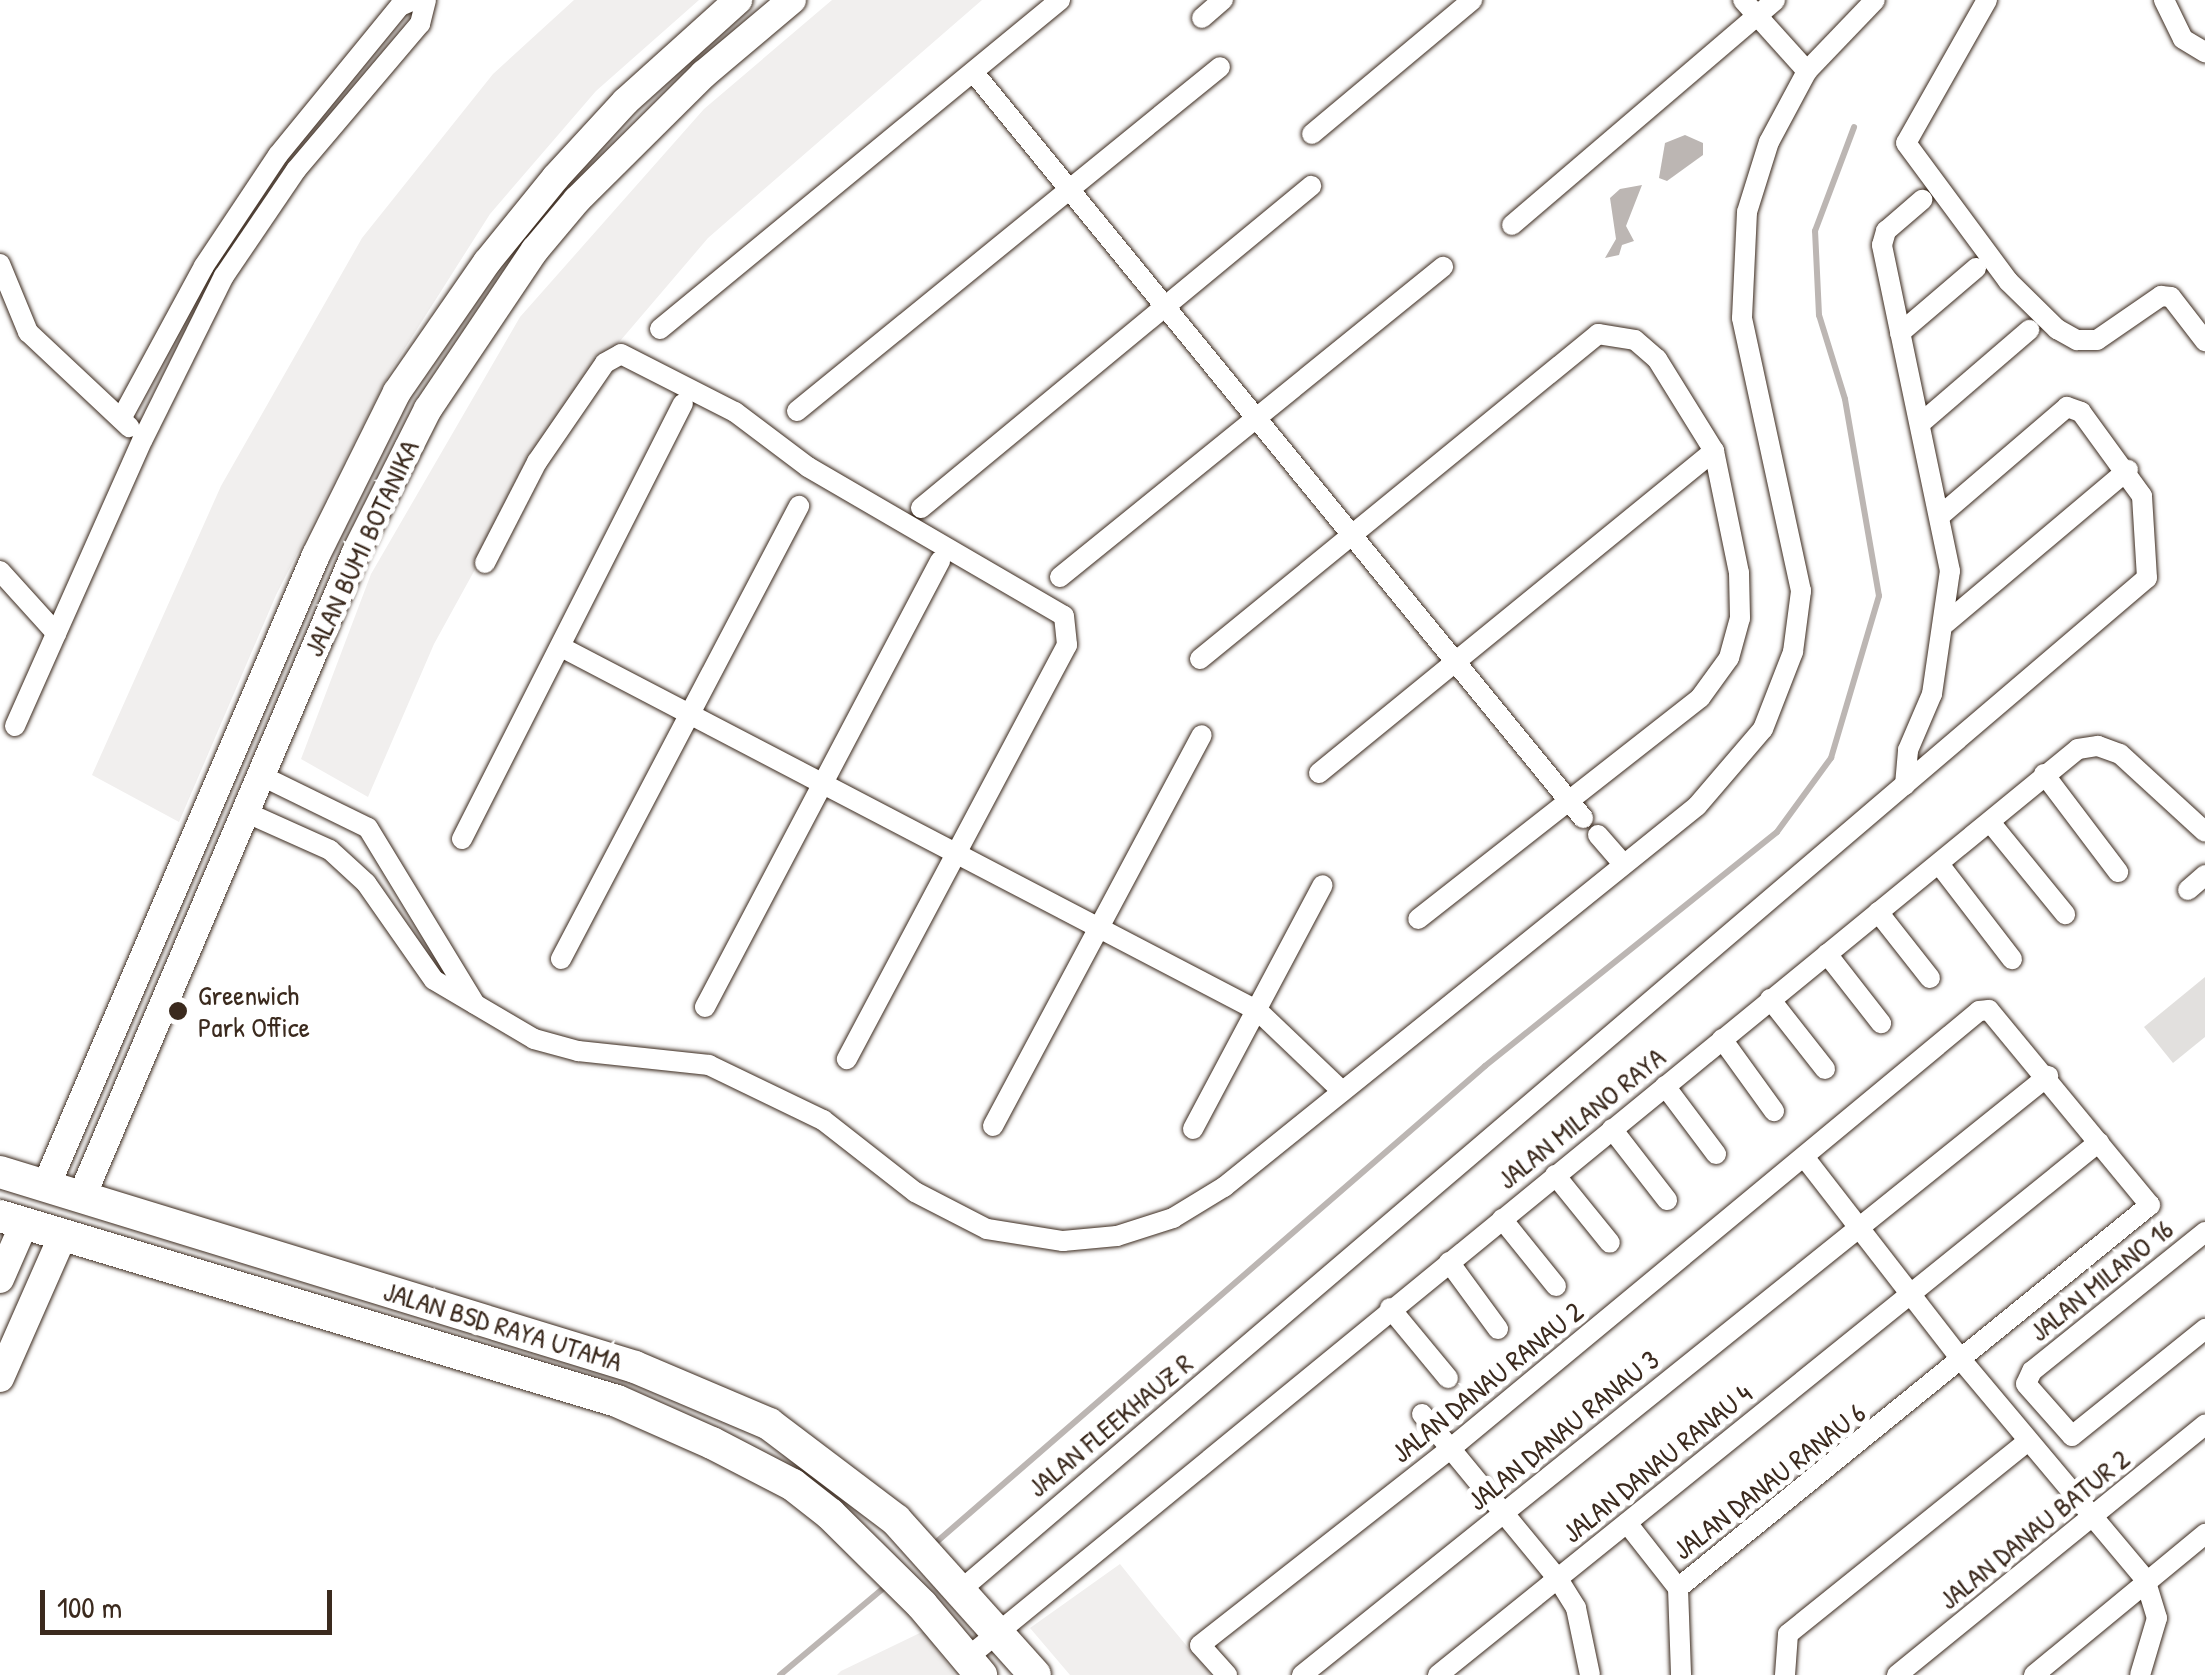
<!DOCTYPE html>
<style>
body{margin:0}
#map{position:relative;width:2205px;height:1675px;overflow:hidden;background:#fff;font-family:"Patrick Hand",sans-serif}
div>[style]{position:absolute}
.built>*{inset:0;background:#f1efee}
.green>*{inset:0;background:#e2e0de}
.water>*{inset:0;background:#bcb6b3}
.stream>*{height:6px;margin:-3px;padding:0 3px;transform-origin:3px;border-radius:3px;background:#bcb6b3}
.roads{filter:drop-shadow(0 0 2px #3b2a1e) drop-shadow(0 0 2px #3b2a1e)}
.minor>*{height:20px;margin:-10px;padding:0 10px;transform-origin:10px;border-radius:10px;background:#fff}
.secondary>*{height:28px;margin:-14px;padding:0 14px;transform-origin:14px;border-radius:14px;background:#fff}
.primary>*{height:32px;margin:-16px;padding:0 16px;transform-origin:16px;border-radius:16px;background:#fff}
.dots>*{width:28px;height:28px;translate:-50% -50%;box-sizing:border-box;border:5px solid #fff;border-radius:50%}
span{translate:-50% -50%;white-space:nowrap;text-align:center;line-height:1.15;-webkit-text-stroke:10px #fff;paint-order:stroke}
.street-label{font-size:28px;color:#3b2a1e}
.poi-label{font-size:28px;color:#3b2a1e}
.left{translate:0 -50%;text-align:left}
.scale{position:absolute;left:40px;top:1590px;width:292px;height:45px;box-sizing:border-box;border:5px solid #3b2a1e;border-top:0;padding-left:12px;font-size:30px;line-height:35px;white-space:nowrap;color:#3b2a1e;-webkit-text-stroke:8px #fff;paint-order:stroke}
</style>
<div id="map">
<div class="built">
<i style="clip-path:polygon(574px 0,699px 0,596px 91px,490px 214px,391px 370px,276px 595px,179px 822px,92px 775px,221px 486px,362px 238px,493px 74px)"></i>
<i style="clip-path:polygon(832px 0,982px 0,708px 238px,603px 361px,522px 484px,434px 644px,368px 797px,301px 759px,371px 574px,520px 317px,704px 109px)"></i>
<i style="clip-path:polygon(1120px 1564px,1156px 1609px,1211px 1675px,1070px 1675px,1030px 1628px)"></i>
<i style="clip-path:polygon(924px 1631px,955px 1675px,837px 1675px,841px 1671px)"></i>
</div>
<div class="green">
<i style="clip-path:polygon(2205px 977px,2205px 1037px,2173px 1063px,2144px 1027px)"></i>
</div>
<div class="water">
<i style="clip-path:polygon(1685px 135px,1703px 143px,1703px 155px,1667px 181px,1659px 178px,1665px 143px)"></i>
<i style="clip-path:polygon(1642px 185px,1626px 226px,1634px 241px,1622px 245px,1619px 255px,1605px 258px,1616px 239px,1610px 198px,1620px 189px)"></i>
</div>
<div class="stream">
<i style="left:933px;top:1545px;width:731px;rotate:-40.95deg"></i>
<i style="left:1485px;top:1066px;width:374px;rotate:-38.7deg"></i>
<i style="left:1777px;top:832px;width:92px;rotate:-53.9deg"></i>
<i style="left:1831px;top:758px;width:169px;rotate:-73.5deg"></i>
<i style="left:1879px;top:596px;width:200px;rotate:-99.8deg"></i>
<i style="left:1845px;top:399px;width:88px;rotate:-107.2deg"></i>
<i style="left:1819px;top:315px;width:84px;rotate:-92.7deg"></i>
<i style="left:1815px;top:231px;width:111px;rotate:-69.4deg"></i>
<i style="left:780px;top:1675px;width:138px;rotate:-40deg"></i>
</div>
<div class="roads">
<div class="minor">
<i style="left:1743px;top:0;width:96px;rotate:48deg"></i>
<i style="left:1987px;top:0;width:164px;rotate:119.5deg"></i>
<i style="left:1906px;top:143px;width:172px;rotate:53.5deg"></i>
<i style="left:2008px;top:281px;width:69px;rotate:44.4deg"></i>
<i style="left:2057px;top:329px;width:23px;rotate:29deg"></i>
<i style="left:2077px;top:340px;width:20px"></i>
<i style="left:2097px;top:340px;width:78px;rotate:-34.5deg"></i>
<i style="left:2161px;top:296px;width:10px;rotate:6deg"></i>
<i style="left:2171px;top:297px;width:56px;rotate:52.3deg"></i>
<i style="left:2164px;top:0;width:43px;rotate:64deg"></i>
<i style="left:2183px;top:39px;width:26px;rotate:31deg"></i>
<i style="left:1202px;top:18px;width:28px;rotate:-41deg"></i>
<i style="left:975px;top:74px;width:961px;rotate:50.74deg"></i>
<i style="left:1312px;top:134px;width:209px;rotate:-39.9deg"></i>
<i style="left:1512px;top:225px;width:346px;rotate:-40.5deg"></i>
<i style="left:0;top:264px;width:74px;rotate:67.6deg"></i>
<i style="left:28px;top:332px;width:139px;rotate:43.2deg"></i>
<i style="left:660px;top:329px;width:518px;rotate:-39.44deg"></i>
<i style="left:1900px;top:333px;width:100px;rotate:-40.5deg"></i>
<i style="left:797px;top:411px;width:545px;rotate:-39.12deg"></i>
<i style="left:121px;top:419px;width:174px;rotate:-61.5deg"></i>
<i style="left:204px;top:266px;width:133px;rotate:-56.3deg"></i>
<i style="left:278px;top:155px;width:193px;rotate:-50.7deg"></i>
<i style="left:400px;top:6px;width:15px;rotate:-23deg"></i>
<i style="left:1921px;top:423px;width:143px;rotate:-40.7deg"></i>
<i style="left:921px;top:508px;width:506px;rotate:-39.54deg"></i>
<i style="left:485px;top:563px;width:114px;rotate:-62.8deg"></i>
<i style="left:537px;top:462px;width:120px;rotate:-55.5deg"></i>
<i style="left:605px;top:363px;width:18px;rotate:-29deg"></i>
<i style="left:621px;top:354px;width:128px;rotate:27deg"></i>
<i style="left:735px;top:412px;width:91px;rotate:37deg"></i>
<i style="left:808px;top:467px;width:296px;rotate:30.2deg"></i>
<i style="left:1064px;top:616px;width:29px;rotate:84deg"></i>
<i style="left:1067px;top:645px;width:469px;rotate:118deg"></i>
<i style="left:0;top:571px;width:84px;rotate:47.9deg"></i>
<i style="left:1060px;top:577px;width:493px;rotate:-39deg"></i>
<i style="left:1946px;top:623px;width:238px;rotate:-40.1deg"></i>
<i style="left:563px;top:648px;width:784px;rotate:27.58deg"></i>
<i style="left:1258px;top:1011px;width:116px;rotate:43.6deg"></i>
<i style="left:1200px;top:659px;width:514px;rotate:-39.23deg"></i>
<i style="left:1598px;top:334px;width:37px;rotate:9deg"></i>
<i style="left:1635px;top:340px;width:29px;rotate:41deg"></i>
<i style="left:1657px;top:359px;width:108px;rotate:58.2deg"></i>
<i style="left:1714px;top:451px;width:125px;rotate:78.4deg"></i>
<i style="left:1739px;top:573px;width:45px;rotate:88.7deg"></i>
<i style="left:1740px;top:618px;width:41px;rotate:105.4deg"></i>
<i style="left:1729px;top:658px;width:49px;rotate:125.9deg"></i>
<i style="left:1700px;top:698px;width:358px;rotate:141.9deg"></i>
<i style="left:15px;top:726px;width:314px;rotate:-66deg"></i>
<i style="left:143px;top:439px;width:182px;rotate:-63.6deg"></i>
<i style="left:224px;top:276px;width:128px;rotate:-55.8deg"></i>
<i style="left:296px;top:170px;width:192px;rotate:-49.7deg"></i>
<i style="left:420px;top:24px;width:25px;rotate:-76deg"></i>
<i style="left:1319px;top:773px;width:510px;rotate:-39.19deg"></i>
<i style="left:2044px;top:774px;width:123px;rotate:52.9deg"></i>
<i style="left:260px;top:775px;width:120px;rotate:26.1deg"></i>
<i style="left:368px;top:828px;width:206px;rotate:58.7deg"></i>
<i style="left:1905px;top:785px;width:35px;rotate:-85deg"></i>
<i style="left:1908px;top:750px;width:61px;rotate:-66.8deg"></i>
<i style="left:1932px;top:694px;width:124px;rotate:-81.7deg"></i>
<i style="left:1950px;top:571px;width:333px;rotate:-101.8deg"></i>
<i style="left:1882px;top:245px;width:15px;rotate:-74deg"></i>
<i style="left:1886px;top:231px;width:48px;rotate:-40.7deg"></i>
<i style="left:243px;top:811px;width:95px;rotate:24.1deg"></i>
<i style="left:330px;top:850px;width:49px;rotate:42.5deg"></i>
<i style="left:366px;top:883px;width:118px;rotate:55deg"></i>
<i style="left:434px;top:980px;width:116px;rotate:30.5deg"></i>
<i style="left:534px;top:1039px;width:46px;rotate:15.3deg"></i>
<i style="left:578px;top:1051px;width:132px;rotate:6.1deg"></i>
<i style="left:709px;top:1065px;width:127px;rotate:25.8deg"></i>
<i style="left:823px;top:1120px;width:117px;rotate:38deg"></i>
<i style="left:915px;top:1192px;width:81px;rotate:27.2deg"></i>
<i style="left:987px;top:1229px;width:77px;rotate:9deg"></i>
<i style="left:1063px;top:1241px;width:54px;rotate:-5.3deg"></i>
<i style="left:1117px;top:1236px;width:59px;rotate:-17.8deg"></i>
<i style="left:1173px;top:1218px;width:60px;rotate:-31.3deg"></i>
<i style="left:1224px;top:1187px;width:607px;rotate:-38.85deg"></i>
<i style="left:1697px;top:806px;width:101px;rotate:-49.4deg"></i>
<i style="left:1763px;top:729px;width:83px;rotate:-68.7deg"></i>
<i style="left:1793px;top:652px;width:62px;rotate:-82.5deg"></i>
<i style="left:1801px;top:591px;width:279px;rotate:-102.2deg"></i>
<i style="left:1742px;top:318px;width:106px;rotate:-87.3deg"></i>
<i style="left:1747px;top:212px;width:73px;rotate:-72.6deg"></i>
<i style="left:1769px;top:142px;width:81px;rotate:-61.8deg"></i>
<i style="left:1807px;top:71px;width:98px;rotate:-46.2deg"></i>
<i style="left:1990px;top:822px;width:119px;rotate:50.8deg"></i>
<i style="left:1598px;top:835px;width:37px;rotate:49deg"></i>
<i style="left:462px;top:839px;width:488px;rotate:-63.1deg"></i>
<i style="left:1939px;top:864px;width:120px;rotate:52.5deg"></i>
<i style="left:2188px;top:890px;width:23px;rotate:-41deg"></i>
<i style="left:1878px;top:912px;width:84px;rotate:51.8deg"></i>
<i style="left:1827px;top:954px;width:88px;rotate:52deg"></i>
<i style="left:561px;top:959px;width:512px;rotate:-62.28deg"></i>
<i style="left:1770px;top:999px;width:89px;rotate:51.8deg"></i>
<i style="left:705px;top:1007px;width:504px;rotate:-62.21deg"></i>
<i style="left:1722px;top:1039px;width:89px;rotate:54.2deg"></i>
<i style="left:1665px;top:1086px;width:85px;rotate:53.1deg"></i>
<i style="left:993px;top:1126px;width:443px;rotate:-61.9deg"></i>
<i style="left:1193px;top:1129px;width:276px;rotate:-62deg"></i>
<i style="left:1612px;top:1129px;width:90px;rotate:52.2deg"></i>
<i style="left:1805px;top:1158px;width:258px;rotate:52.2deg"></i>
<i style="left:1963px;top:1362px;width:283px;rotate:50deg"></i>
<i style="left:2145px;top:1579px;width:41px;rotate:72.9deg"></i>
<i style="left:2157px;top:1618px;width:59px;rotate:106.6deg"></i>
<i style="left:1555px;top:1175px;width:87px;rotate:51deg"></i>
<i style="left:1502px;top:1219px;width:86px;rotate:51.1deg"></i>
<i style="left:2205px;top:1232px;width:222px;rotate:141.2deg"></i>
<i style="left:2032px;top:1371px;width:14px;rotate:115deg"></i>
<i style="left:2026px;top:1384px;width:69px;rotate:48.5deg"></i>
<i style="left:2072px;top:1436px;width:171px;rotate:-38.8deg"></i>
<i style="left:1449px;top:1262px;width:83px;rotate:53.8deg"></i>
<i style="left:1390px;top:1308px;width:91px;rotate:50.4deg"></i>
<i style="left:1422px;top:1414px;width:214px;rotate:50.5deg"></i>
<i style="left:1558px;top:1579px;width:34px;rotate:58deg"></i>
<i style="left:1576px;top:1608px;width:68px;rotate:78.2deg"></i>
<i style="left:1627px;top:1523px;width:83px;rotate:51.9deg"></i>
<i style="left:963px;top:1588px;width:1556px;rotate:-40.47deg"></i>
<i style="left:2147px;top:578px;width:82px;rotate:-93.5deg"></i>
<i style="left:2142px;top:496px;width:104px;rotate:-126deg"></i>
<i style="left:2081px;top:412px;width:15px;rotate:-160deg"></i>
<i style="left:2067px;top:407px;width:165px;rotate:139.4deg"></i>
<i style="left:967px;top:1658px;width:1435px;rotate:-39.29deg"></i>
<i style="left:2078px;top:749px;width:20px;rotate:-9deg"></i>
<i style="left:2098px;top:746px;width:23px;rotate:20deg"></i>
<i style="left:2120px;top:754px;width:115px;rotate:42.5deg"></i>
<i style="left:1227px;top:1675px;width:40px;rotate:-132deg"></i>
<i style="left:1200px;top:1645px;width:318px;rotate:-38.1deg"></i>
<i style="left:1450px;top:1449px;width:687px;rotate:-39.62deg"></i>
<i style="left:1979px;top:1011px;width:10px;rotate:-6deg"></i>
<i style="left:1989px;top:1010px;width:253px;rotate:50.5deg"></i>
<i style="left:2150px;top:1205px;width:608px;rotate:140.94deg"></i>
<i style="left:1678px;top:1588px;width:87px;rotate:88deg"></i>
<i style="left:1302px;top:1675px;width:957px;rotate:-38.76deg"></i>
<i style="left:1438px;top:1675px;width:849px;rotate:-38.88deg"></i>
<i style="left:1785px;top:1675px;width:41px;rotate:-85.8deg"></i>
<i style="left:1788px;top:1634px;width:308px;rotate:-38.8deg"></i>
<i style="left:1897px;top:1675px;width:397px;rotate:-39.1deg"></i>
<i style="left:2034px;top:1675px;width:222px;rotate:-39.5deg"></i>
</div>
<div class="secondary">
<i style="left:46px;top:1186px;width:686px;rotate:-66.83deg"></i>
<i style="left:316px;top:555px;width:182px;rotate:-63.6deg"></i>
<i style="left:397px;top:392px;width:158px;rotate:-55.3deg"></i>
<i style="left:487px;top:262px;width:109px;rotate:-50.9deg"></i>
<i style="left:556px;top:177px;width:103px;rotate:-47.4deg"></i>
<i style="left:626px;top:101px;width:151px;rotate:-42deg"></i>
<i style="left:82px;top:1196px;width:700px;rotate:-66.95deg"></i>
<i style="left:356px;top:552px;width:160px;rotate:-63.3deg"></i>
<i style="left:428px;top:409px;width:192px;rotate:-56.1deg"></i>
<i style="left:535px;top:250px;width:65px;rotate:-50deg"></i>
<i style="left:577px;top:200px;width:179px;rotate:-44.8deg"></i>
<i style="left:704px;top:74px;width:115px;rotate:-40.1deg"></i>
<i style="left:0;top:1279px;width:60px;rotate:-66.4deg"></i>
<i style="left:0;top:1378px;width:156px;rotate:-66.2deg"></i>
</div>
<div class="primary">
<i style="left:0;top:1172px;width:664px;rotate:17.07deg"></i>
<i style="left:635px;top:1367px;width:146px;rotate:23deg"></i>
<i style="left:769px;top:1424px;width:159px;rotate:37.1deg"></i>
<i style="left:896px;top:1520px;width:208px;rotate:48.1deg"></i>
<i style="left:0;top:1216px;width:644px;rotate:16.69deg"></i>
<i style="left:617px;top:1401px;width:104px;rotate:23.9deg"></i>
<i style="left:712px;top:1443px;width:91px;rotate:27.4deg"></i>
<i style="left:793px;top:1485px;width:47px;rotate:38.1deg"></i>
<i style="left:830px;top:1514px;width:129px;rotate:44.7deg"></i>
<i style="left:922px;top:1605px;width:92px;rotate:49.9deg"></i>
</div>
</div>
<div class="dots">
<i style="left:178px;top:1011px;background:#3b2a1e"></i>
</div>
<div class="street-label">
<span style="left:361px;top:548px;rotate:-65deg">JALAN BUMI BOTANIKA</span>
<span style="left:1581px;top:1118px;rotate:-39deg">JALAN MILANO RAYA</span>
<span style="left:2101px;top:1280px;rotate:-39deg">JALAN MILANO 16</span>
<span style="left:503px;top:1326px;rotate:17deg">JALAN BSD RAYA UTAMA</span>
<span style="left:1487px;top:1382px;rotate:-39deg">JALAN DANAU RANAU 2</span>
<span style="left:1110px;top:1425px;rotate:-40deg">JALAN FLEEKHAUZ R</span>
<span style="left:1563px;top:1430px;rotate:-39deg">JALAN DANAU RANAU 3</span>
<span style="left:1657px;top:1463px;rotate:-39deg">JALAN DANAU RANAU 4</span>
<span style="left:1769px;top:1481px;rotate:-38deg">JALAN DANAU RANAU 6</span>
<span style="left:2034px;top:1529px;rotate:-39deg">JALAN DANAU BATUR 2</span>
</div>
<div class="poi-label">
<span class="left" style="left:198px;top:1011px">Greenwich<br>Park Office</span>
</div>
<div class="scale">100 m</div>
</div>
